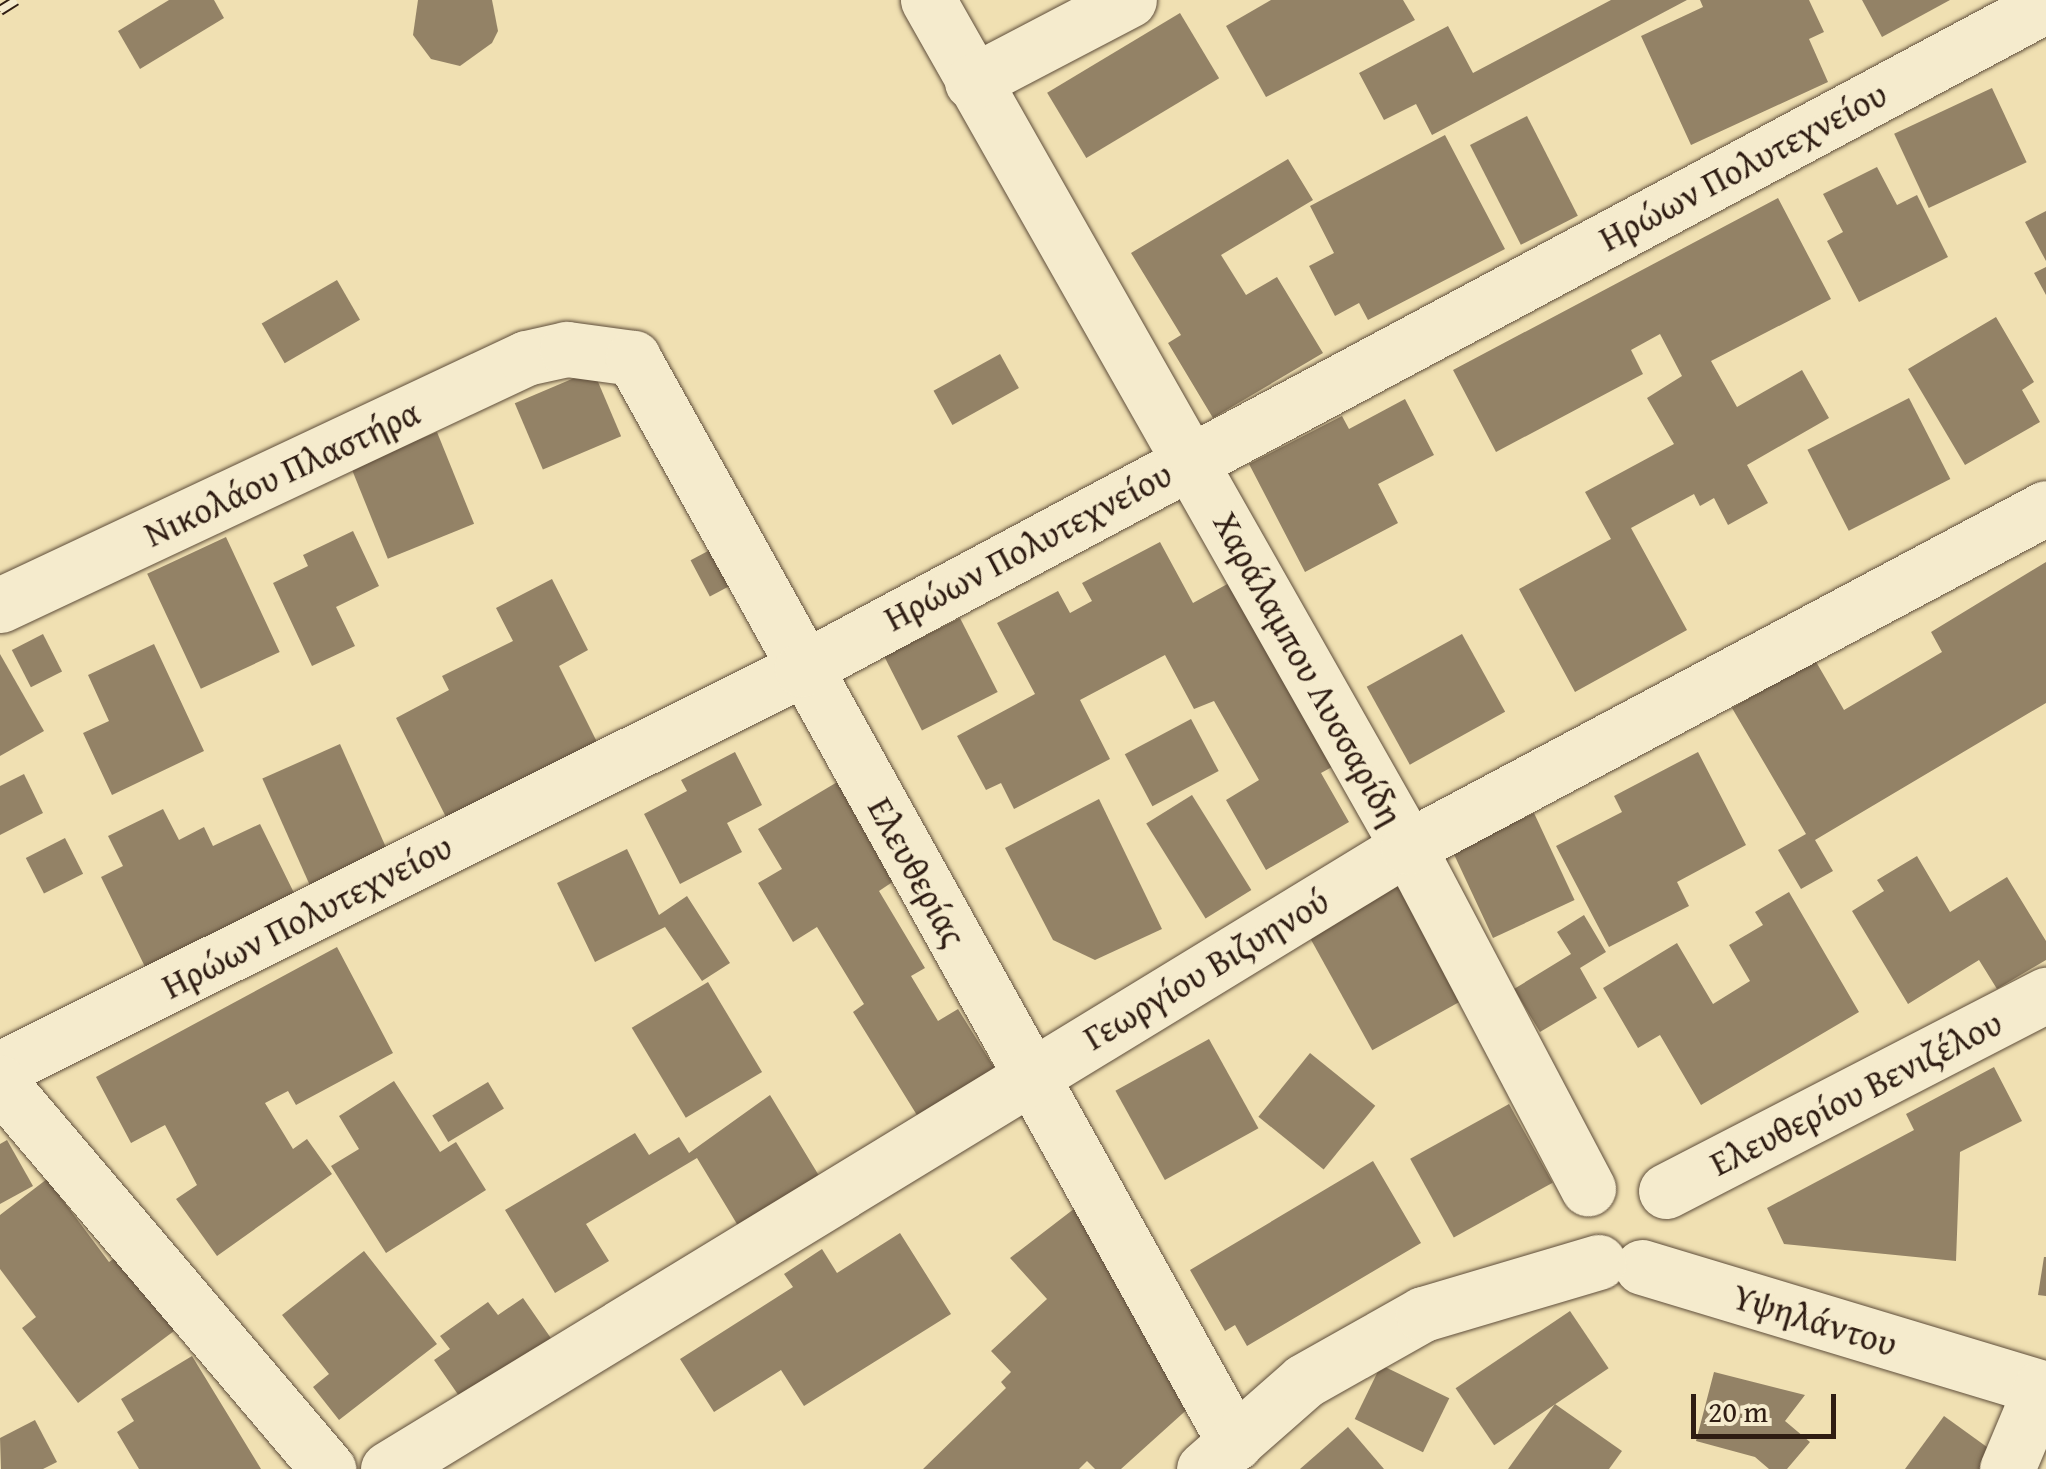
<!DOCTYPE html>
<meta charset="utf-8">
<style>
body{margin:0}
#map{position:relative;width:2046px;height:1469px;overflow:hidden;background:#f0e0b2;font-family:"Gentium Book Plus",serif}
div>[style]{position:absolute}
.building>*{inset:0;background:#938266;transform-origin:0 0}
.roads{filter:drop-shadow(0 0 2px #5f4e3b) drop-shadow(0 0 2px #5f4e3b)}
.minor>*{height:55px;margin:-27.5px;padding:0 27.5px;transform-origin:27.5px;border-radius:27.5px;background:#f5ebcd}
.rail>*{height:11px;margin-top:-5.5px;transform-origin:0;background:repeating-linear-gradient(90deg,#f5ebcd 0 22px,#2f1d13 0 44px);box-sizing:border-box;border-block:2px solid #2f1d13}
span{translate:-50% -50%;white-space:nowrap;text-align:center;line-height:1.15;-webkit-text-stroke:8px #f5ebcd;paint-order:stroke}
.street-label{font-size:35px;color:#2f1d13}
.scale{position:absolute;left:1691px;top:1394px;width:145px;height:45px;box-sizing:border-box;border:5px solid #2f1d13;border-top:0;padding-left:12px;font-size:30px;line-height:35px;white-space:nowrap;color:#2f1d13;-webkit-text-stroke:8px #f5ebcd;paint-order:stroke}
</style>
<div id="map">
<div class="building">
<i style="clip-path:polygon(169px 0,214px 0,224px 18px,140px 69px,118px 31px)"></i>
<i style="clip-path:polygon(418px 0,492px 0,498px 31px,492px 43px,460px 66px,431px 59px,413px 35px)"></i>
<i style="clip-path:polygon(1271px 0,1403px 0,1415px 20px,1266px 97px,1226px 26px)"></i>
<i style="clip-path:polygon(1611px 0,1687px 0,1432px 135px,1416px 104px,1384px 120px,1359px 73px,1448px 26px,1473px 73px)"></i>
<i style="clip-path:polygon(1700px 0,1809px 0,1824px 32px,1809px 39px,1828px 82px,1691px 145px,1641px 36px,1703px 7px)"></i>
<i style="clip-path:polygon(1862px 0,1950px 0,1882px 37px)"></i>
<i style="left:1180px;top:13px;width:76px;height:155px;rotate:59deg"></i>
<i style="left:1992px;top:88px;width:82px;height:108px;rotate:65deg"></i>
<i style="left:1527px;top:116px;width:112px;height:64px;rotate:63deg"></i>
<i style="clip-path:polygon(1445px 135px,1505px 249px,1368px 320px,1359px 303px,1335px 316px,1309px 266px,1334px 253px,1310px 206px)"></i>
<i style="clip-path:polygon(1288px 159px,1313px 200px,1221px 255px,1246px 295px,1277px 277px,1323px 353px,1213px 418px,1168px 343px,1181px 335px,1131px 253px)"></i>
<i style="clip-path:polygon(1877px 167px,1897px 205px,1917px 195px,1948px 257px,1859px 302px,1827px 241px,1843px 232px,1823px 194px)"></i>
<i style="clip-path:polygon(1778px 198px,1831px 299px,1711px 361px,1737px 407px,1802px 370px,1829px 418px,1747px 465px,1768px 503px,1728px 525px,1714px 498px,1700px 506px,1694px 494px,1631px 528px,1687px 630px,1575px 692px,1519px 589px,1611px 539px,1585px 492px,1674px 444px,1647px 398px,1682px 376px,1660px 334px,1631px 350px,1643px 374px,1496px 452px,1453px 370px)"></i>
<i style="clip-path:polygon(2046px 211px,2046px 261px,2025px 222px)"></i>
<i style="clip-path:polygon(2046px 267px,2046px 295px,2034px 273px)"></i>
<i style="left:337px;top:280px;width:46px;height:87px;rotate:60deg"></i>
<i style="clip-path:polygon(1996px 317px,2034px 382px,2022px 390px,2040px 422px,1965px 465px,1908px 369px)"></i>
<i style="left:1000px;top:354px;width:39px;height:76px;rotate:61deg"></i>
<i style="left:593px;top:370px;width:72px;height:85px;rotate:67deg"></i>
<i style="left:1909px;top:398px;width:91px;height:114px;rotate:63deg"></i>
<i style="clip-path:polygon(1405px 399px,1434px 455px,1378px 484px,1398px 523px,1305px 572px,1249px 464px,1342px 416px,1349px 429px)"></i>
<i style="left:437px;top:432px;width:99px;height:93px;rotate:68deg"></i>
<i style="clip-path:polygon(353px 531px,379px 586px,336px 607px,355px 646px,312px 666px,273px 583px,308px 566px,303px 555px)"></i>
<i style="left:226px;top:537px;width:127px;height:87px;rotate:65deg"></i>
<i style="left:725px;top:542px;width:41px;height:39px;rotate:62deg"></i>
<i style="clip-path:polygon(1160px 542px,1193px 603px,1240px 577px,1352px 756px,1321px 773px,1349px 822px,1266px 870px,1226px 800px,1259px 780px,1214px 701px,1194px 709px,1165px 655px,1080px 700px,1110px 759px,1014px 809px,1001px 783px,986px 790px,957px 736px,1035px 694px,997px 623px,1058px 591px,1070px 613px,1092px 601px,1082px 583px)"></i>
<i style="clip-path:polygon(2046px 562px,2046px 703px,1815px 840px,1833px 871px,1801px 889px,1778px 850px,1806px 834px,1732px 708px,1815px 660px,1844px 710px,1942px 652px,1931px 632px)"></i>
<i style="clip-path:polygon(552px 579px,588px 650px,559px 666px,598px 744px,448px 821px,396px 718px,449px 690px,442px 676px,513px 641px,496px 608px)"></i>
<i style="left:960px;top:618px;width:83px;height:85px;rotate:63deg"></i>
<i style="left:43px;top:634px;width:42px;height:35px;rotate:63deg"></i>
<i style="left:1462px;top:634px;width:89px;height:109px;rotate:61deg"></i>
<i style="clip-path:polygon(154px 644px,204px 751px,112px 795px,83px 733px,109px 721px,88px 675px)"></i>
<i style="clip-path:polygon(0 654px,44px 731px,0 756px)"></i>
<i style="left:1191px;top:719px;width:59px;height:75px;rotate:62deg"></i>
<i style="left:340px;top:744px;width:119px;height:85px;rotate:66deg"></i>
<i style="clip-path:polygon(735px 752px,762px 805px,727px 823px,742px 852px,680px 884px,644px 814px,687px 791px,681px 780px)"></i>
<i style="clip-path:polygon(1698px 752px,1746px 845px,1677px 882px,1689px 906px,1609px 947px,1556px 846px,1622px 812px,1614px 796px)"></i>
<i style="clip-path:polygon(24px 774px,43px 813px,0 835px,0 786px)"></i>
<i style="clip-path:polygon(839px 781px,897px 879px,879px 891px,925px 968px,911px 976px,938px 1021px,958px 1009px,997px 1072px,920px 1120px,853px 1012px,864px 1004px,817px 927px,793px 942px,758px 883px,782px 869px,758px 829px)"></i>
<i style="left:1192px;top:795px;width:112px;height:54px;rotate:58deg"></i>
<i style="clip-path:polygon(1099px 799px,1162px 929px,1095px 960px,1053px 940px,1005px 848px)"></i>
<i style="clip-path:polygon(163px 809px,179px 840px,204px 827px,213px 846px,260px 824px,300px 905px,151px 979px,101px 877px,123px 866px,108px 836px)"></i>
<i style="left:1534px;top:813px;width:96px;height:90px;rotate:65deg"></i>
<i style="left:65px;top:838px;width:40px;height:44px;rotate:63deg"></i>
<i style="clip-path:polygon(627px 849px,659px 915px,687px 896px,730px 963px,702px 981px,665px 927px,595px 962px,557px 883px)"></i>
<i style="clip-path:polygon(1917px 856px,1950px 912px,2007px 877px,2046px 941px,2046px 960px,1997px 989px,1979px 960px,1908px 1004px,1852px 911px,1884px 891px,1877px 880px)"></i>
<i style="left:1409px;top:871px;width:139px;height:119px;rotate:61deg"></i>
<i style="clip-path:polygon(1789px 892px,1859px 1012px,1701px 1105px,1660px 1035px,1638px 1048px,1603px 988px,1677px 943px,1713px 1004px,1750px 981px,1729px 945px,1763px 925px,1755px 912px)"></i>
<i style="clip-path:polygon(1584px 915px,1606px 952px,1580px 968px,1597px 998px,1540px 1032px,1514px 989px,1571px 954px,1557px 932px)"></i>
<i style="clip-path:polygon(337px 947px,393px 1053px,296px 1105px,288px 1091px,265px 1103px,293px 1149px,307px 1139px,332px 1174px,217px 1256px,176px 1199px,197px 1185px,165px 1125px,131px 1143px,96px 1077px)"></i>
<i style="left:708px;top:982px;width:105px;height:89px;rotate:59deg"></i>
<i style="left:1209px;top:1039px;width:102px;height:107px;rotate:61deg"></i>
<i style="left:1310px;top:1053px;width:84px;height:82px;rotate:39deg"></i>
<i style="clip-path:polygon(1994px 1067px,2022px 1121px,1960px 1152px,1956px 1261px,1784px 1244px,1767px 1208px,1914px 1130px,1906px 1114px)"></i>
<i style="clip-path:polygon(394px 1081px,440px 1152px,456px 1142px,486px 1190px,386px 1253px,331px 1166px,359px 1149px,339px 1116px)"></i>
<i style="left:488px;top:1082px;width:31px;height:65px;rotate:59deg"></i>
<i style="clip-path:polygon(770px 1095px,821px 1179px,740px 1229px,697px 1158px,586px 1224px,609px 1261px,555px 1293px,505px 1210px,635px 1133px,649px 1155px,679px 1137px,689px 1153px)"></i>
<i style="left:1509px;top:1104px;width:90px;height:113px;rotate:61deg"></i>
<i style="clip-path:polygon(7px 1140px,33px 1186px,0 1204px,0 1144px)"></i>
<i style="clip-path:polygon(1373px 1161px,1421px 1243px,1247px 1346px,1235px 1325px,1225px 1331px,1190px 1270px)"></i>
<i style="clip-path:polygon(47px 1179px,109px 1262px,130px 1247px,186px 1322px,78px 1403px,22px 1328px,36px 1317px,0 1269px,0 1215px)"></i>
<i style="clip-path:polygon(1079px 1205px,1192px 1405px,1121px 1469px,1095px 1469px,1087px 1461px,1079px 1469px,923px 1469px,1006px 1388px,1001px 1382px,1011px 1372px,991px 1351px,1047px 1299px,1010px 1258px)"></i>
<i style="clip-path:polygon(900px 1233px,951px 1314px,804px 1406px,781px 1370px,714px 1412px,680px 1359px,793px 1287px,784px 1274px,822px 1249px,837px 1273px)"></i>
<i style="clip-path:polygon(364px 1251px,437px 1344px,339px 1420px,313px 1387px,329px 1374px,282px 1315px)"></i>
<i style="clip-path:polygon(2044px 1257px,2046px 1257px,2046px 1296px,2038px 1295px)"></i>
<i style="clip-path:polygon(523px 1298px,555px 1344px,466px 1406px,434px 1360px,450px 1349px,440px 1336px,488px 1302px,498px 1315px)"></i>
<i style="left:1570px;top:1311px;width:69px;height:138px;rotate:56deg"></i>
<i style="clip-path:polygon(192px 1356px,261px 1469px,139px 1469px,117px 1432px,134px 1421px,121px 1399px)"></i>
<i style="left:1381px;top:1365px;width:76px;height:60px;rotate:26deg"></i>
<i style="clip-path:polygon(1714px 1372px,1805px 1395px,1785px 1421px,1810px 1442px,1787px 1469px,1769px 1469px,1755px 1457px,1696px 1441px)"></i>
<i style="clip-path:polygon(1555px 1404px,1622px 1451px,1609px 1469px,1508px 1469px)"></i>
<i style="clip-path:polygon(1944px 1416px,1998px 1455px,1988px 1469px,1905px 1469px)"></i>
<i style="clip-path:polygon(35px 1420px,57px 1462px,43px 1469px,1px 1469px,0 1438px)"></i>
<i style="clip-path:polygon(1348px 1427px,1384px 1469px,1300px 1469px)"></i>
</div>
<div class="roads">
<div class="minor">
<i style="left:928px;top:0;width:974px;rotate:60.46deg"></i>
<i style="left:1408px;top:847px;width:386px;rotate:62.2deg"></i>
<i style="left:972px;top:82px;width:177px;rotate:-27.6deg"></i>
<i style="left:0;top:605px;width:581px;rotate:-25.15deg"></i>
<i style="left:526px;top:358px;width:42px;rotate:-12.4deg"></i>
<i style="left:567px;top:349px;width:67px;rotate:7.8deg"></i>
<i style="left:633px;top:358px;width:1241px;rotate:60.98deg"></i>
<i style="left:0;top:1069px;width:896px;rotate:-26.51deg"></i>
<i style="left:802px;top:669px;width:1410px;rotate:-28.09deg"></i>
<i style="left:0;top:1083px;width:507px;rotate:49.64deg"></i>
<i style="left:1666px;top:1191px;width:428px;rotate:-27.3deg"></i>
<i style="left:1642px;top:1267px;width:422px;rotate:16.8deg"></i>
<i style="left:388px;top:1469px;width:1195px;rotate:-31.38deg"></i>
<i style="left:1408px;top:847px;width:722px;rotate:-27.98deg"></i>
<i style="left:1204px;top:1469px;width:133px;rotate:-41.3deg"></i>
<i style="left:1304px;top:1381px;width:137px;rotate:-29.4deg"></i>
<i style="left:1423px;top:1314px;width:183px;rotate:-16.5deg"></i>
<i style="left:2007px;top:1469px;width:88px;rotate:-67.2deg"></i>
</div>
</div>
<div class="rail">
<i style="left:0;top:10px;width:19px;rotate:-32deg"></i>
</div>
<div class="street-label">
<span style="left:1743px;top:166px;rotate:-28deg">Ηρώων Πολυτεχνείου</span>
<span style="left:282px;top:473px;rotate:-25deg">Νικολάου Πλαστήρα</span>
<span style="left:1028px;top:546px;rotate:-28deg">Ηρώων Πολυτεχνείου</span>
<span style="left:1308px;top:669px;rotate:61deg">Χαράλαμπου Λυσσαρίδη</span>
<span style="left:917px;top:872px;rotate:61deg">Ελευθερίας</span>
<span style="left:307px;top:916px;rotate:-27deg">Ηρώων Πολυτεχνείου</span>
<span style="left:1206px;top:969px;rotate:-31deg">Γεωργίου Βιζυηνού</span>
<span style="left:1856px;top:1093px;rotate:-27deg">Ελευθερίου Βενιζέλου</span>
<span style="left:1815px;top:1320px;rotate:17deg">Υψηλάντου</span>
</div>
<div class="scale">20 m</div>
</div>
